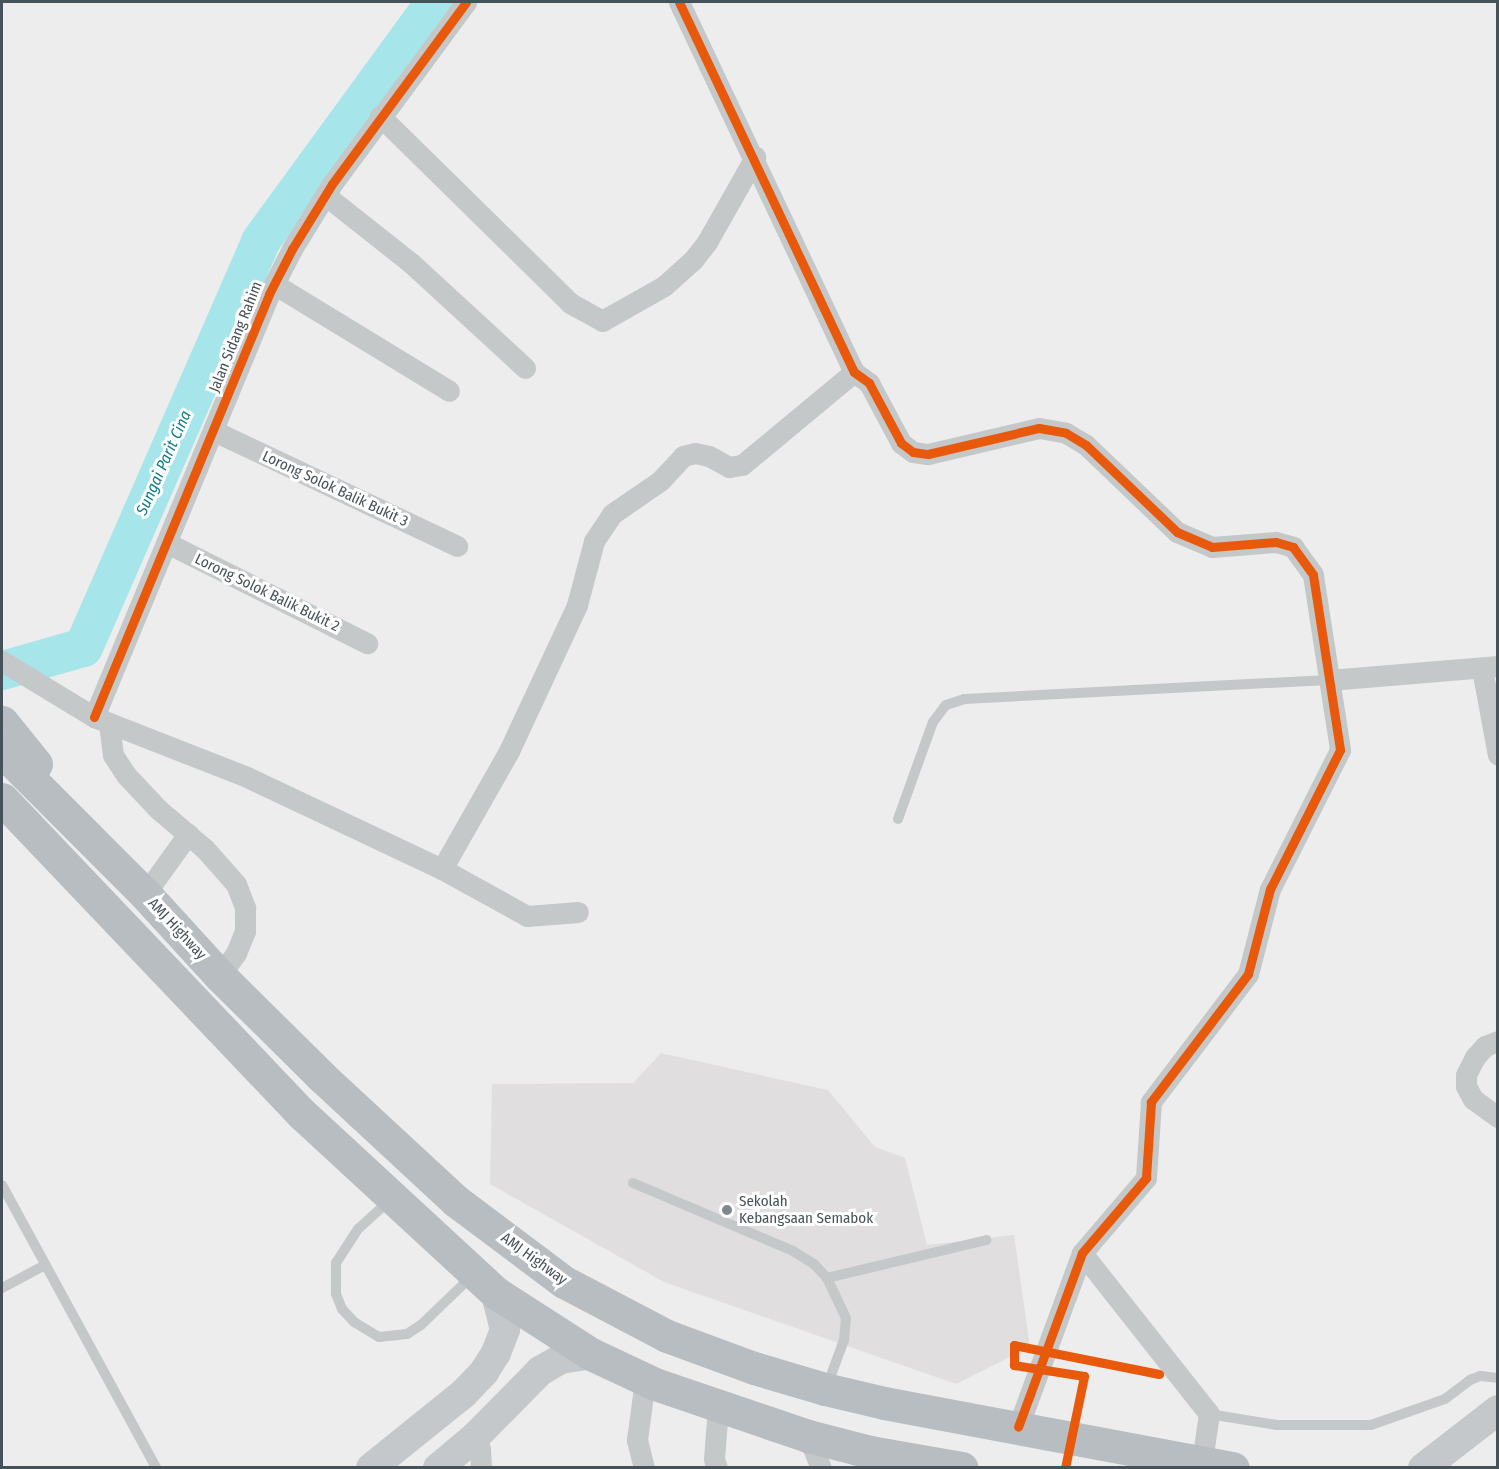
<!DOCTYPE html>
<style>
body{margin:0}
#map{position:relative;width:1499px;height:1469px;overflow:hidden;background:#eeeded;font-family:"Fira Sans Condensed",sans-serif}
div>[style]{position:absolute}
.education>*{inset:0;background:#e0dedf}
.river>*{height:39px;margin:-19.5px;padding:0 19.5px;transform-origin:19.5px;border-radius:19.5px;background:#a6e6eb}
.lane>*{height:10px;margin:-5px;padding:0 5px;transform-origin:5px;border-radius:5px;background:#c4c8c9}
.street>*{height:21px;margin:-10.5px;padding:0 10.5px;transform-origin:10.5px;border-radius:10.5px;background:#c4c8c9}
.secondary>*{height:30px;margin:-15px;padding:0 15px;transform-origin:15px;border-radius:15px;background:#c5c8ca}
.highway>*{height:33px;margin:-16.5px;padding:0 16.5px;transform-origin:16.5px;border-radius:16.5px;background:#b7bdc1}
.cycleway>*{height:9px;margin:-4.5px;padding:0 4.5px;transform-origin:4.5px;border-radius:4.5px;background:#e8590c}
.dots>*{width:16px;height:16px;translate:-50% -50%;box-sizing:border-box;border:3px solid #fff;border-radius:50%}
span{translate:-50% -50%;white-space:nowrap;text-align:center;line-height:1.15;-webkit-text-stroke:6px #fff;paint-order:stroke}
.street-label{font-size:15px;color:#455259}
.poi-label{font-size:15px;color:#455259}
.left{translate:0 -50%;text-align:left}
.water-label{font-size:16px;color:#0f7e86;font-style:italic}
.frame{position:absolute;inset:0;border:3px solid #455259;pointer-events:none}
</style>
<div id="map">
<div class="education">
<i style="clip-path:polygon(661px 1053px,828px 1090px,875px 1147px,905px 1158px,927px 1245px,1014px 1235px,1030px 1347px,956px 1384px,664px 1282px,490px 1184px,492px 1084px,633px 1083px)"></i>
</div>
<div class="river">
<i style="left:2px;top:670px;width:84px;rotate:-15.9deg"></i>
<i style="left:83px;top:647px;width:443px;rotate:-66.4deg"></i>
<i style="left:260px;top:241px;width:296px;rotate:-53.9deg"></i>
</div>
<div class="lane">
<i style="left:898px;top:819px;width:103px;rotate:-70.2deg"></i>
<i style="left:933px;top:722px;width:21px;rotate:-53deg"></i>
<i style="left:946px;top:705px;width:19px;rotate:-18deg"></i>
<i style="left:964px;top:699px;width:365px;rotate:-3deg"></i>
<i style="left:633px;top:1183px;width:174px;rotate:23deg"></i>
<i style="left:793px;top:1251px;width:25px;rotate:32deg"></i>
<i style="left:814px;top:1264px;width:19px;rotate:47deg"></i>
<i style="left:827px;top:1278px;width:44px;rotate:64.6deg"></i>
<i style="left:846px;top:1318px;width:22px;rotate:95deg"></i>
<i style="left:844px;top:1340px;width:49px;rotate:110.3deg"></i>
<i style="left:2px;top:1185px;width:322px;rotate:61.4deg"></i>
<i style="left:390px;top:1200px;width:43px;rotate:137.8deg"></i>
<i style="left:358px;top:1229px;width:40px;rotate:122.9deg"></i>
<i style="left:336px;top:1263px;width:31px;rotate:90deg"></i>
<i style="left:336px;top:1294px;width:16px;rotate:68deg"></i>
<i style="left:342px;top:1309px;width:18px;rotate:47deg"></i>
<i style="left:354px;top:1322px;width:29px;rotate:31deg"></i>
<i style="left:379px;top:1337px;width:28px;rotate:-6deg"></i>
<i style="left:407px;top:1334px;width:17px;rotate:-33deg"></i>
<i style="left:421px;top:1325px;width:71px;rotate:-43.9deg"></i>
<i style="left:827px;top:1278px;width:164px;rotate:-13.4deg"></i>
<i style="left:2px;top:1288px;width:49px;rotate:-28.1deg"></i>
<i style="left:1209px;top:1414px;width:69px;rotate:9.2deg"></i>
<i style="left:1277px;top:1425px;width:94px"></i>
<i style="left:1371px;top:1425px;width:78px;rotate:-19.4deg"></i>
<i style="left:1445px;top:1399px;width:31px;rotate:-37deg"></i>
<i style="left:1470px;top:1380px;width:11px;rotate:-22deg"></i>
<i style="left:1480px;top:1376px;width:18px;rotate:6deg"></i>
</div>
<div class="street">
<i style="left:679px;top:2px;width:409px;rotate:64.7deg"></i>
<i style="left:854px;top:372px;width:19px;rotate:36deg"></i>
<i style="left:869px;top:383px;width:68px;rotate:61.9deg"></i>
<i style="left:901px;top:443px;width:15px;rotate:37deg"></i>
<i style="left:913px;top:452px;width:15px;rotate:8deg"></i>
<i style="left:928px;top:454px;width:114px;rotate:-13.2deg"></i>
<i style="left:1039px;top:428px;width:27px;rotate:10deg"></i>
<i style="left:1066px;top:433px;width:23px;rotate:31deg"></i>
<i style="left:1086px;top:445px;width:126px;rotate:43.7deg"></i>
<i style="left:1177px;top:532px;width:38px;rotate:23deg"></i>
<i style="left:1212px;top:547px;width:64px;rotate:-4.5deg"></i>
<i style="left:1276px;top:542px;width:18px;rotate:16deg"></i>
<i style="left:1293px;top:547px;width:34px;rotate:54deg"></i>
<i style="left:1313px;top:575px;width:177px;rotate:81.2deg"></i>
<i style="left:1340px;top:750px;width:156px;rotate:116.7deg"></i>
<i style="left:1270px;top:889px;width:88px;rotate:104.5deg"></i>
<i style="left:1248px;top:974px;width:161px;rotate:127.2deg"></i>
<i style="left:1151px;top:1102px;width:76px;rotate:93.8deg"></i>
<i style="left:1146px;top:1178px;width:99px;rotate:130.5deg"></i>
<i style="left:1082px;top:1253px;width:185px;rotate:110.2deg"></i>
<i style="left:380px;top:116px;width:267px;rotate:44.5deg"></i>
<i style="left:570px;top:303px;width:37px;rotate:29deg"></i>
<i style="left:602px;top:321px;width:71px;rotate:-29.4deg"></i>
<i style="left:664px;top:286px;width:39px;rotate:-42deg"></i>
<i style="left:693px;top:260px;width:23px;rotate:-52deg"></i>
<i style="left:707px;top:242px;width:98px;rotate:-60.5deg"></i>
<i style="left:325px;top:195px;width:110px;rotate:38.3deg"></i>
<i style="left:411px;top:263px;width:155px;rotate:42.6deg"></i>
<i style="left:274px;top:284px;width:205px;rotate:31.4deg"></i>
<i style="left:214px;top:431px;width:269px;rotate:25.3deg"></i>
<i style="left:167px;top:543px;width:224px;rotate:26.6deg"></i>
<i style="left:2px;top:661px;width:108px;rotate:31.3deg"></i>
<i style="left:94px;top:717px;width:164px;rotate:21.4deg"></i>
<i style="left:247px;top:777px;width:216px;rotate:25.3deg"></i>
<i style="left:442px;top:869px;width:97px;rotate:28.9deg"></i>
<i style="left:527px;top:916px;width:51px;rotate:-4.5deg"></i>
<i style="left:1482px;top:669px;width:87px;rotate:79.5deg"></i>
<i style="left:1329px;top:680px;width:170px;rotate:-4.7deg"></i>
<i style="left:94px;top:717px;width:458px;rotate:-67.5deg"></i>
<i style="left:269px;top:294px;width:51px;rotate:-62.9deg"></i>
<i style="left:292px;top:249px;width:76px;rotate:-58.4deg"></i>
<i style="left:332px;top:184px;width:226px;rotate:-53.6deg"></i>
<i style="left:109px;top:723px;width:32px;rotate:83deg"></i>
<i style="left:113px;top:755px;width:24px;rotate:57deg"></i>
<i style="left:126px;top:775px;width:47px;rotate:46.7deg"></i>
<i style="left:158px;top:809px;width:62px;rotate:40.4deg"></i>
<i style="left:205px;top:849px;width:47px;rotate:48.5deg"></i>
<i style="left:236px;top:884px;width:26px;rotate:69deg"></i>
<i style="left:245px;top:908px;width:23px;rotate:90deg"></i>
<i style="left:245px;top:931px;width:24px;rotate:112deg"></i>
<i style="left:236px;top:953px;width:28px;rotate:125deg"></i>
<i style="left:442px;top:869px;width:136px;rotate:-60.4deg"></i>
<i style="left:509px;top:751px;width:161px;rotate:-65deg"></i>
<i style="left:577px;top:605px;width:66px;rotate:-75.1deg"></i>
<i style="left:594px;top:541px;width:32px;rotate:-56deg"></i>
<i style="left:612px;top:514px;width:58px;rotate:-34.5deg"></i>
<i style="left:660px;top:481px;width:34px;rotate:-47deg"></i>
<i style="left:683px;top:456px;width:12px;rotate:-14deg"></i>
<i style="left:695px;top:453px;width:14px;rotate:12deg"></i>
<i style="left:709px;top:456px;width:23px;rotate:29deg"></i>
<i style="left:729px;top:467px;width:13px;rotate:-9deg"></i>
<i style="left:742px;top:465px;width:146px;rotate:-39.7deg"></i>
<i style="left:145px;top:894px;width:74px;rotate:-54.4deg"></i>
<i style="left:1498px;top:1041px;width:14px;rotate:159deg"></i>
<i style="left:1485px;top:1046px;width:15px;rotate:132deg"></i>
<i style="left:1475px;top:1057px;width:20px;rotate:117deg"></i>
<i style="left:1466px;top:1075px;width:11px;rotate:90deg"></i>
<i style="left:1466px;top:1086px;width:15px;rotate:62deg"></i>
<i style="left:1473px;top:1099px;width:31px;rotate:36deg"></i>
<i style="left:1082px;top:1253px;width:205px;rotate:51.7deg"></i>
<i style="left:1209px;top:1414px;width:48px;rotate:98.5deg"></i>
<i style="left:808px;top:1436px;width:35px;rotate:68deg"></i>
<i style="left:475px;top:1437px;width:13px;rotate:67deg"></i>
<i style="left:480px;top:1449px;width:19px;rotate:87deg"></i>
<i style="left:644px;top:1468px;width:29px;rotate:-104deg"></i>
<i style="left:637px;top:1440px;width:61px;rotate:-82.4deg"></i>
<i style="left:717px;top:1468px;width:9px;rotate:-108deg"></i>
<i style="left:714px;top:1459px;width:52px;rotate:-85.6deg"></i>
</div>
<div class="secondary">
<i style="left:371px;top:1468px;width:118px;rotate:-38.8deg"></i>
<i style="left:463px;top:1394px;width:30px;rotate:-46deg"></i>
<i style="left:484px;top:1372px;width:22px;rotate:-58deg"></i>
<i style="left:496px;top:1353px;width:25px;rotate:-69deg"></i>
<i style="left:505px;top:1330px;width:38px;rotate:-104deg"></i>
<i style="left:438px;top:1468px;width:48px;rotate:-40deg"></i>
<i style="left:475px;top:1437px;width:93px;rotate:-45.4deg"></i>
<i style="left:540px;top:1371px;width:24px;rotate:-30deg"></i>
<i style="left:561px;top:1359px;width:30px;rotate:-9deg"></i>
<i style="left:1423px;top:1468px;width:95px;rotate:-37.7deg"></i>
</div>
<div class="highway">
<i style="left:2px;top:722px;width:54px;rotate:51deg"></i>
<i style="left:2px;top:751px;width:202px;rotate:45deg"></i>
<i style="left:145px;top:894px;width:111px;rotate:47.6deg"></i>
<i style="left:220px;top:976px;width:144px;rotate:44.7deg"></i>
<i style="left:322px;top:1077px;width:183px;rotate:42.8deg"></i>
<i style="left:456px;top:1201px;width:135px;rotate:36.9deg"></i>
<i style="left:564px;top:1282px;width:116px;rotate:27.7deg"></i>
<i style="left:667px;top:1336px;width:93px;rotate:20.2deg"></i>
<i style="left:754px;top:1368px;width:74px;rotate:16.5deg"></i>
<i style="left:825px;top:1389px;width:61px;rotate:13.3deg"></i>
<i style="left:884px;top:1403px;width:355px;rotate:10.6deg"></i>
<i style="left:2px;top:799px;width:435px;rotate:46.4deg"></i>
<i style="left:302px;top:1114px;width:264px;rotate:42.7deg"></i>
<i style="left:496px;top:1293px;width:113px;rotate:32.7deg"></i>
<i style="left:591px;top:1354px;width:71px;rotate:25.1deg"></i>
<i style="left:655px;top:1384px;width:162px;rotate:18.8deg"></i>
<i style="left:808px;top:1436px;width:64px;rotate:14.5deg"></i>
<i style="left:870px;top:1452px;width:93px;rotate:9.9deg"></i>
</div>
<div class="cycleway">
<i style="left:679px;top:2px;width:409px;rotate:64.7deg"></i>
<i style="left:854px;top:372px;width:19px;rotate:36deg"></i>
<i style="left:869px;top:383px;width:68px;rotate:61.9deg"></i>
<i style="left:901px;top:443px;width:15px;rotate:37deg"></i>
<i style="left:913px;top:452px;width:15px;rotate:8deg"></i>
<i style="left:928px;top:454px;width:114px;rotate:-13.2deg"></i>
<i style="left:1039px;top:428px;width:27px;rotate:10deg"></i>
<i style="left:1066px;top:433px;width:23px;rotate:31deg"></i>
<i style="left:1086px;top:445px;width:126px;rotate:43.7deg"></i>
<i style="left:1177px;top:532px;width:38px;rotate:23deg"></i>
<i style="left:1212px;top:547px;width:64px;rotate:-4.5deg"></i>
<i style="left:1276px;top:542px;width:18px;rotate:16deg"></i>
<i style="left:1293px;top:547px;width:34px;rotate:54deg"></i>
<i style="left:1313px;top:575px;width:177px;rotate:81.2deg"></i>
<i style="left:1340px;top:750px;width:156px;rotate:116.7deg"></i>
<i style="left:1270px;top:889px;width:88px;rotate:104.5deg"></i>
<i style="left:1248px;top:974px;width:161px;rotate:127.2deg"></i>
<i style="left:1151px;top:1102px;width:76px;rotate:93.8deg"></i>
<i style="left:1146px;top:1178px;width:99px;rotate:130.5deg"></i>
<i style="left:1082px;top:1253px;width:185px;rotate:110.2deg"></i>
<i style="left:94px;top:717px;width:458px;rotate:-67.5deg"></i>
<i style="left:269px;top:294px;width:51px;rotate:-62.9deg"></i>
<i style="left:292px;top:249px;width:76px;rotate:-58.4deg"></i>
<i style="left:332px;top:184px;width:226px;rotate:-53.6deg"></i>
<i style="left:1065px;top:1468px;width:94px;rotate:-78.3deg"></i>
<i style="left:1084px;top:1376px;width:71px;rotate:-171.1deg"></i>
<i style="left:1014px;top:1365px;width:20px;rotate:-90deg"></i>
<i style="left:1014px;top:1345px;width:148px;rotate:11.3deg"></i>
</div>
<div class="dots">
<i style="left:727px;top:1210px;background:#80888d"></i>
</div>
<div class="street-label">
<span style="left:236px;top:337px;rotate:-68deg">Jalan Sidang Rahim</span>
<span style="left:335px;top:489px;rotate:25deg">Lorong Solok Balik Bukit 3</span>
<span style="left:267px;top:593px;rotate:26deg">Lorong Solok Balik Bukit 2</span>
<span style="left:177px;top:929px;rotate:47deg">AMJ Highway</span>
<span style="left:534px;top:1259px;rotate:36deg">AMJ Highway</span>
</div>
<div class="poi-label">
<span class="left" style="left:739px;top:1210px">Sekolah<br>Kebangsaan Semabok</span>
</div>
<div class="water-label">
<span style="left:164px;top:463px;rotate:-66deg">Sungai Parit Cina</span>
</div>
<div class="frame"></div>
</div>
